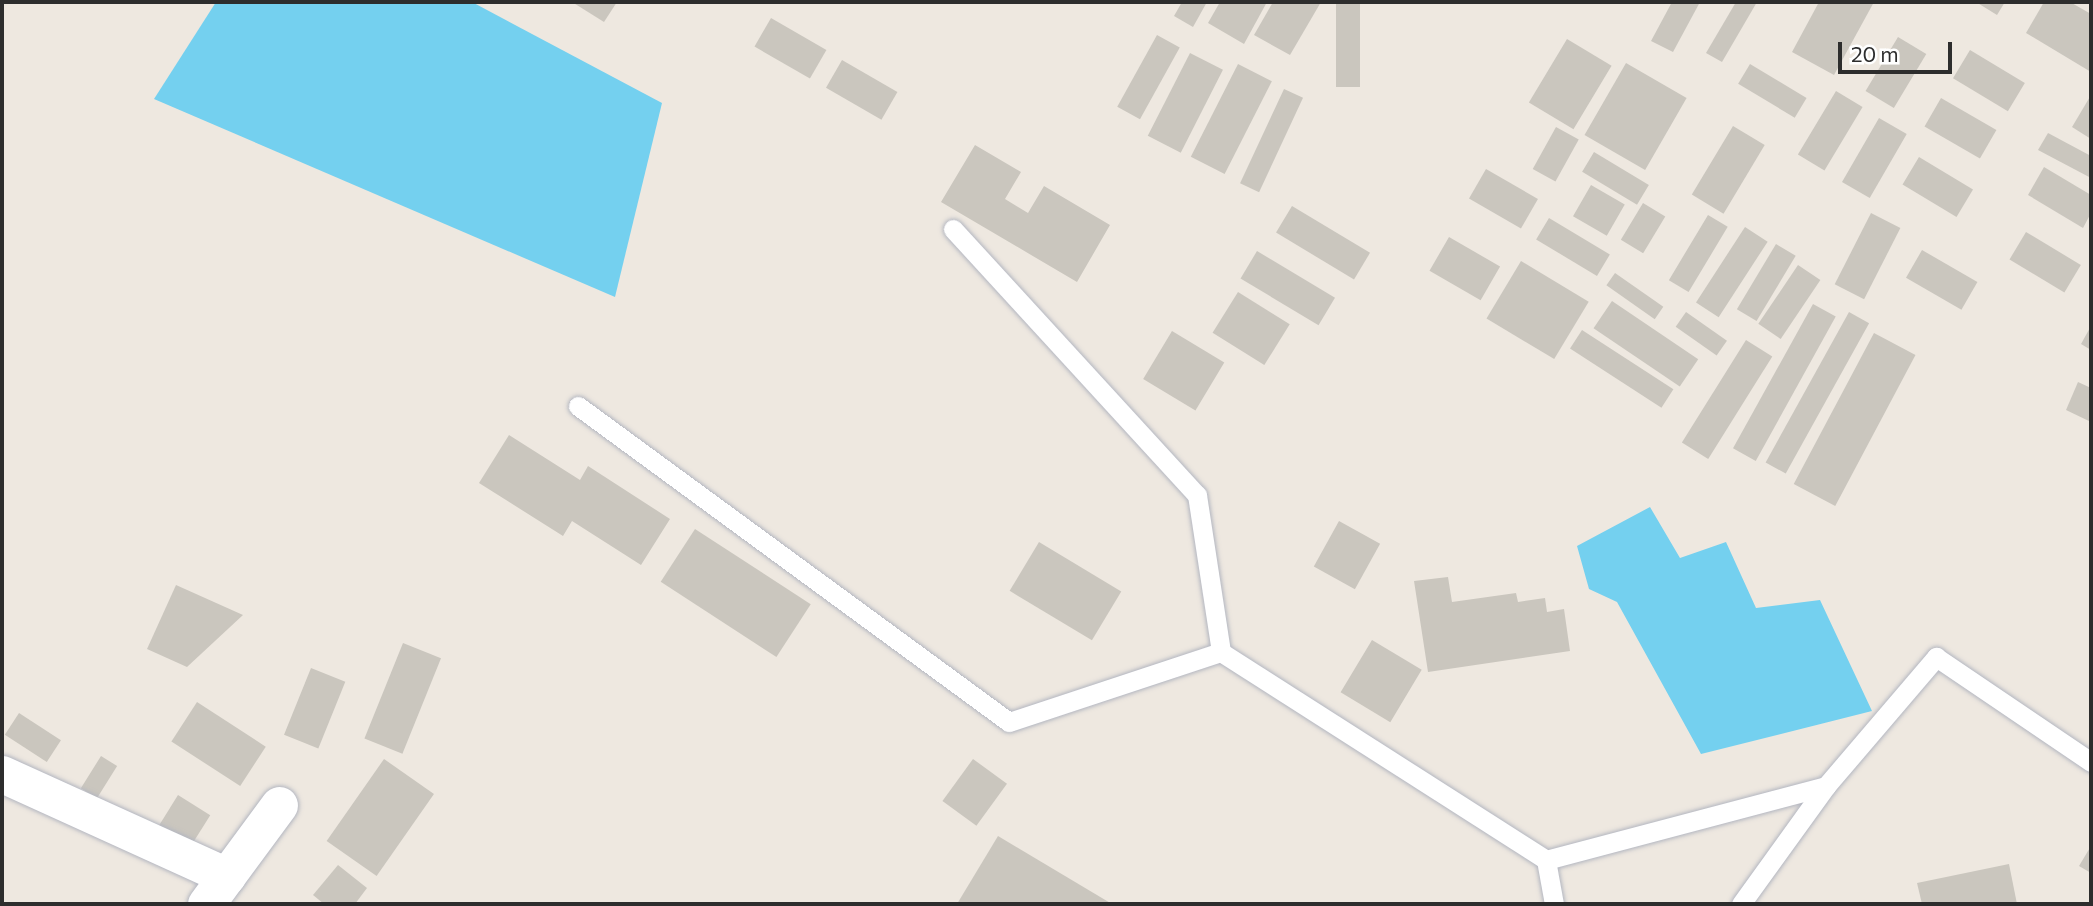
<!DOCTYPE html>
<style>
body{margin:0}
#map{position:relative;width:2093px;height:906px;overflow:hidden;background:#eee8e0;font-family:Commissioner,sans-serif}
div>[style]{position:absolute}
.water>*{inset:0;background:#74d0ef}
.building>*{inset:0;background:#cac6be;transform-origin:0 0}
.roads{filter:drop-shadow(0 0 2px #b3b6c0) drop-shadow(0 0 2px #b3b6c0)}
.lane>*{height:19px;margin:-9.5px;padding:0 9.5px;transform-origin:9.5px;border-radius:9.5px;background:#fff}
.street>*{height:37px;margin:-18.5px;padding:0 18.5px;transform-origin:18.5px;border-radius:18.5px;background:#fff}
span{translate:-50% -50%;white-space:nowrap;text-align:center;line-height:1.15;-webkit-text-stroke:5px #fff;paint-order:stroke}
.frame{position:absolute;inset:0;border:4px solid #2d2d2d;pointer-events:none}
.scale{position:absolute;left:1838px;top:42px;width:114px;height:32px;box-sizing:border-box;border:4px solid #2d2d2d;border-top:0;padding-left:9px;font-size:21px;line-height:24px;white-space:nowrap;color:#2d2d2d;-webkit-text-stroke:5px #fff;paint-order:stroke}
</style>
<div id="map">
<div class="water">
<i style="clip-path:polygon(216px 2px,472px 2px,662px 103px,615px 297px,154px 99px)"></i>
<i style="clip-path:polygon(1650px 507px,1680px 558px,1726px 542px,1756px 608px,1820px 600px,1872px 711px,1701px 754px,1617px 602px,1589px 589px,1577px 546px)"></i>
</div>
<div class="building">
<i style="clip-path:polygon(572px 2px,617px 2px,604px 22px)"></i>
<i style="clip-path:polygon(1182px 2px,1207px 2px,1193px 27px,1174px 16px)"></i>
<i style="clip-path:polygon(1220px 2px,1267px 2px,1244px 44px,1208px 23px)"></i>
<i style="clip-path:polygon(1273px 2px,1321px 2px,1290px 55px,1254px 35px)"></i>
<i style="left:1336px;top:2px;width:24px;height:85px"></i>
<i style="clip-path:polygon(1672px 2px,1700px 2px,1673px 52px,1651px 41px)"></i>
<i style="clip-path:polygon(1736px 2px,1757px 2px,1722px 62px,1706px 53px)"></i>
<i style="clip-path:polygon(1819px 2px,1874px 2px,1834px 75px,1792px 52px)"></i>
<i style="clip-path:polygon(1976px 2px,2005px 2px,1997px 15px)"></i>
<i style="clip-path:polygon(2044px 2px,2070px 2px,2091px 14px,2091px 72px,2026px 33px)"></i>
<i style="left:771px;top:18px;width:64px;height:33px;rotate:30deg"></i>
<i style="left:1157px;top:35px;width:26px;height:82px;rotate:29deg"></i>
<i style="left:1898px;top:37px;width:33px;height:63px;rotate:31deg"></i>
<i style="left:1567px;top:39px;width:52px;height:74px;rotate:31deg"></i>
<i style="left:1970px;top:50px;width:64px;height:33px;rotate:31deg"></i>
<i style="left:1190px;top:53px;width:37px;height:93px;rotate:27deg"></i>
<i style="left:842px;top:60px;width:64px;height:32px;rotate:30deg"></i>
<i style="left:1626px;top:63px;width:70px;height:83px;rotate:30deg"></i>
<i style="left:1238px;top:64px;width:38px;height:104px;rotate:27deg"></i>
<i style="left:1750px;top:64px;width:66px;height:23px;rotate:31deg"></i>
<i style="left:1284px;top:89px;width:21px;height:104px;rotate:25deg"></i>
<i style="left:1836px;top:91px;width:31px;height:74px;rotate:31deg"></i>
<i style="clip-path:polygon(2091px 95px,2091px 139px,2072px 127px)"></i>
<i style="left:1941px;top:98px;width:64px;height:33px;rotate:30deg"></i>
<i style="left:1879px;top:118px;width:32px;height:74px;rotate:30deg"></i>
<i style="left:1733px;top:126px;width:37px;height:80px;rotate:31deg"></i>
<i style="left:1556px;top:127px;width:26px;height:48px;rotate:29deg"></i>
<i style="clip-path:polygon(2048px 133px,2091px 156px,2091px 178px,2038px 150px)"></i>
<i style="clip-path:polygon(975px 145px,1021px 172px,1005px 199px,1028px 213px,1044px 186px,1110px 225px,1077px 282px,941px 202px)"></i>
<i style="left:1594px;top:152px;width:64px;height:23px;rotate:31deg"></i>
<i style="left:1919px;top:157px;width:63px;height:32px;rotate:31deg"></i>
<i style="clip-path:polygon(2044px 167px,2091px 195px,2091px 213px,2083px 228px,2028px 195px)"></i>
<i style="left:1486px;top:169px;width:60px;height:34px;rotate:30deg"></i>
<i style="left:1591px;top:185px;width:39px;height:36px;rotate:30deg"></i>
<i style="left:1643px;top:203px;width:26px;height:43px;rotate:31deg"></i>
<i style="left:1292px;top:206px;width:91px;height:31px;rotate:31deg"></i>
<i style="left:1871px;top:213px;width:33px;height:80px;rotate:27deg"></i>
<i style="left:1708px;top:215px;width:23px;height:76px;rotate:31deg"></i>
<i style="left:1549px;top:218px;width:71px;height:25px;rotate:31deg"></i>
<i style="left:1745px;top:227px;width:27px;height:90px;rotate:33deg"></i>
<i style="left:2026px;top:232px;width:64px;height:32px;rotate:31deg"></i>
<i style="left:1449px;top:237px;width:59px;height:39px;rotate:30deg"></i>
<i style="left:1776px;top:244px;width:23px;height:76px;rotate:31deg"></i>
<i style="left:1922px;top:250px;width:64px;height:32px;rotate:30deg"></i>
<i style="left:1257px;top:251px;width:91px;height:32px;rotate:31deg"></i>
<i style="left:1521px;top:261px;width:79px;height:67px;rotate:31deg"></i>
<i style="left:1798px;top:265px;width:27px;height:71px;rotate:34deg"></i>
<i style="left:1615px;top:273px;width:59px;height:15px;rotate:35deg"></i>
<i style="left:1238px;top:292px;width:61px;height:48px;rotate:32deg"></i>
<i style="left:1612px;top:301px;width:104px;height:33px;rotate:34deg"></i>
<i style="left:1813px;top:304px;width:26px;height:165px;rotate:29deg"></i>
<i style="left:1686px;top:312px;width:50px;height:18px;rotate:35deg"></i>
<i style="left:1849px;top:312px;width:23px;height:172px;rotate:29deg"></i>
<i style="clip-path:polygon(2091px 326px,2091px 350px,2081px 344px)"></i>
<i style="left:1582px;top:330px;width:109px;height:22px;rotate:33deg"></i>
<i style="left:1172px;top:331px;width:61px;height:56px;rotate:31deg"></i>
<i style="left:1874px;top:333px;width:47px;height:171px;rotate:28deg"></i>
<i style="left:1746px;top:340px;width:31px;height:121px;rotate:32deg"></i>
<i style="clip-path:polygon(2078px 382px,2091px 388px,2091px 422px,2066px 410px)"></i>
<i style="clip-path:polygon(509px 435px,580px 480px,588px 466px,670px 519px,641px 565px,572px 521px,563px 536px,479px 483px)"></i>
<i style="left:1339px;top:521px;width:47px;height:52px;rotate:29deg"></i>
<i style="left:695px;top:529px;width:138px;height:63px;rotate:33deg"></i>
<i style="left:1039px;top:542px;width:96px;height:57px;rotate:31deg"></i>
<i style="clip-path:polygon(1448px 577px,1452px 602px,1516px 593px,1518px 602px,1545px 598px,1547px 612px,1564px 609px,1570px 651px,1428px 672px,1414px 581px)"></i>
<i style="clip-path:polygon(176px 585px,243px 615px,187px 667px,147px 649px)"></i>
<i style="left:1372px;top:640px;width:58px;height:61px;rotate:31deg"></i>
<i style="left:403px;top:643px;width:41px;height:103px;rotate:22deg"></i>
<i style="left:311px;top:668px;width:37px;height:72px;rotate:22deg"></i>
<i style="left:197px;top:702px;width:82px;height:47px;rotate:33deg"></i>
<i style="left:19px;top:713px;width:50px;height:26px;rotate:33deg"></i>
<i style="left:101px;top:756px;width:19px;height:38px;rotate:32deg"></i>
<i style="left:384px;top:759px;width:61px;height:100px;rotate:35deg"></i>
<i style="left:973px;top:759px;width:42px;height:52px;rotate:36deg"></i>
<i style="left:178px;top:795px;width:38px;height:37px;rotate:32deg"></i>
<i style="clip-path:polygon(998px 836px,1112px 904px,957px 904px)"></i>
<i style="clip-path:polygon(2091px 846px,2091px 873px,2079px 866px)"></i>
<i style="clip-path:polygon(2009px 864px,2017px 904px,1922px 904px,1917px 883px)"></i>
<i style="clip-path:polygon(338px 865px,367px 888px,355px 904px,324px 904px,313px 895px)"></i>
</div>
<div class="roads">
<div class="lane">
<i style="left:953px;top:229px;width:361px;rotate:47.5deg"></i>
<i style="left:1197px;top:495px;width:159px;rotate:81.3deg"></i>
<i style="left:1221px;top:652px;width:386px;rotate:32.6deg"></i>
<i style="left:1546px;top:860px;width:45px;rotate:79.7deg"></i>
<i style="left:578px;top:406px;width:534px;rotate:36.25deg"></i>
<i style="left:1009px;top:722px;width:223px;rotate:-18.3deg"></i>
<i style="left:1546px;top:860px;width:290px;rotate:-14.8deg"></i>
<i style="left:1741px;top:904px;width:145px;rotate:-54.2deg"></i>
<i style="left:1826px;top:786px;width:170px;rotate:-49.5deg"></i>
<i style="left:1936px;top:657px;width:187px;rotate:34.1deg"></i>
</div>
<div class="street">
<i style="left:2px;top:774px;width:247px;rotate:24.4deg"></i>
<i style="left:206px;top:904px;width:123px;rotate:-53.6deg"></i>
</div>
</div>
<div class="frame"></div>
<div class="scale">20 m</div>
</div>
